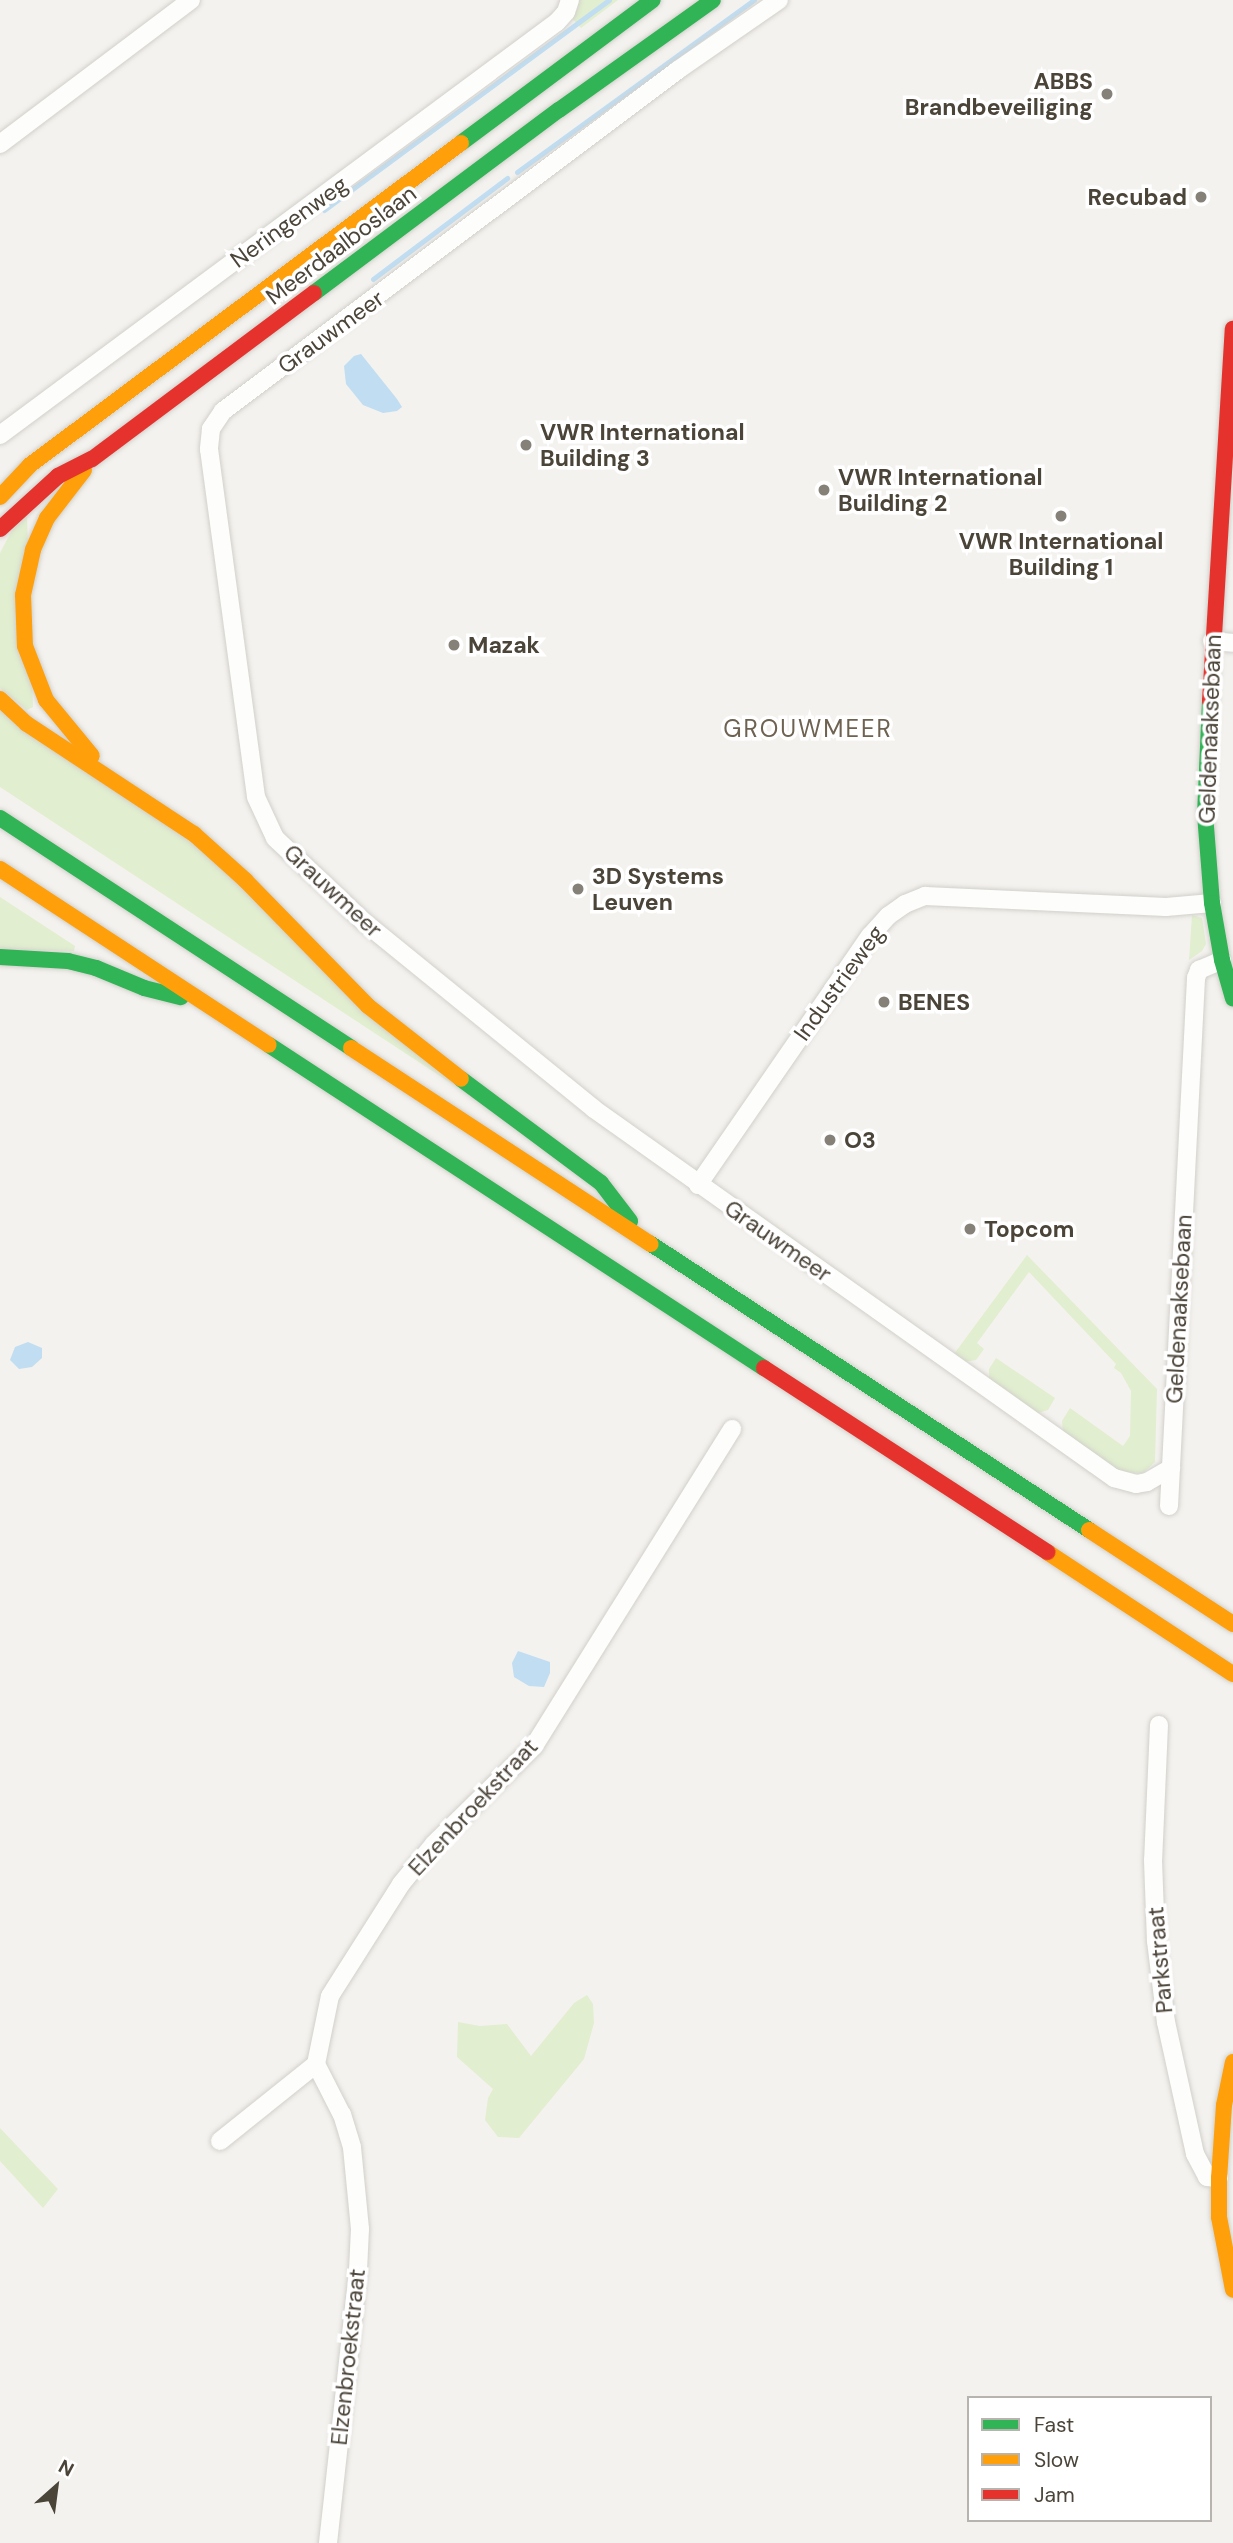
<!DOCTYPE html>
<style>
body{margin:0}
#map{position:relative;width:1233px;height:2543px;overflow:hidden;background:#f4f2ee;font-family:"DM Sans",sans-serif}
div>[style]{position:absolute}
.green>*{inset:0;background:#e1eecf}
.water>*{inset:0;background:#c0ddf1}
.stream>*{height:5px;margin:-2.5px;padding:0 2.5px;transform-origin:2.5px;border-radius:2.5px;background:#c0ddf1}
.roads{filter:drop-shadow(0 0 2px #d2d0cb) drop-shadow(0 0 2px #d2d0cb)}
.street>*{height:18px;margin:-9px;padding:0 9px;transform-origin:9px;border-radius:9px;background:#fdfdfc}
.fast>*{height:16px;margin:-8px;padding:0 8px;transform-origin:8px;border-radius:8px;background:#30b455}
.slow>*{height:16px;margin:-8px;padding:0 8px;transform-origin:8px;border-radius:8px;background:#ff9f0a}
.jam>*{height:16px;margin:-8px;padding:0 8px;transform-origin:8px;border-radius:8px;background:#e5322d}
.dots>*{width:19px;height:19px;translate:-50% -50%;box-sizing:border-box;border:4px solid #fff;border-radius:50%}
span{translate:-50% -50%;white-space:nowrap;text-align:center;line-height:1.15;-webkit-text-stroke:7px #fff;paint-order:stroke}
.poi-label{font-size:23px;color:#4b4439;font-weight:700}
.right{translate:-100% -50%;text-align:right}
.left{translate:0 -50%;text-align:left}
.street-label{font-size:23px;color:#4b4439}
.neighbourhood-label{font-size:24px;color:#6e6250;letter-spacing:2px}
.legend{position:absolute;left:967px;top:2396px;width:245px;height:126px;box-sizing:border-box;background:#fff;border:2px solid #b7b4b0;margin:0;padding:9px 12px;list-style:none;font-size:21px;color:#4b4439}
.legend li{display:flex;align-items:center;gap:14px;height:35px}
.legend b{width:35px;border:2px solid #b7b4b0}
.north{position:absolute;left:21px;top:2452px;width:70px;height:70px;-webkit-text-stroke:5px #fff;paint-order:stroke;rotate:28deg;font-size:19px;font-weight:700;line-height:28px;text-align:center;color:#4b4439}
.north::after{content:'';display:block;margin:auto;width:24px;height:32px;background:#4b4439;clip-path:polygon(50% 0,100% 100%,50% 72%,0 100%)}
</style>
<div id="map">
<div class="green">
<i style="clip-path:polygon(570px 0,618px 0,581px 28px,566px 12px)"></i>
<i style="clip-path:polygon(27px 516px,33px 707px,27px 710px,0 688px,0 553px,12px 530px)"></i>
<i style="clip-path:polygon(0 709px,196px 846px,475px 1099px,0 787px)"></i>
<i style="clip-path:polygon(0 897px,75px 946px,74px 951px,0 950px)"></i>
<i style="clip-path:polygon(1192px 915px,1202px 918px,1206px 944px,1202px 951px,1189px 960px)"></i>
<i style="clip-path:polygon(1027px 1255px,1157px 1389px,1155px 1462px,1143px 1473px,1119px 1472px,1063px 1433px,1062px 1421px,1070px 1408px,1123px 1446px,1130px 1436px,1131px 1391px,1121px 1373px,1114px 1368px,1116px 1364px,1029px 1272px,977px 1343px,984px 1349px,976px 1360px,964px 1362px,954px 1354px)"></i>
<i style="clip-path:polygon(996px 1358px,1055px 1398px,1048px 1410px,1038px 1413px,989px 1379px,989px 1369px)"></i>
<i style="clip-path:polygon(587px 1995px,593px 2004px,594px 2023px,584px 2059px,519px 2138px,498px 2137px,485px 2120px,488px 2098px,493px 2089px,457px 2057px,458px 2022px,480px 2026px,507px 2024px,531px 2056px,574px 2003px)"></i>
<i style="clip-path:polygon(0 2128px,58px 2189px,43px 2208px,0 2161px)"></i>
</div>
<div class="water">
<i style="clip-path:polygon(361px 354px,397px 399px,402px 407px,397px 411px,383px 413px,363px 405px,346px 384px,344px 366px,354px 356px)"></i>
<i style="clip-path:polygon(28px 1342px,42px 1348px,42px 1358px,32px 1367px,19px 1369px,10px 1360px,15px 1347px)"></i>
<i style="clip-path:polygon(518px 1651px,550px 1662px,550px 1673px,544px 1687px,529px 1686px,514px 1677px,512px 1663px)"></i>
</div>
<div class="stream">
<i style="left:517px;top:172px;width:293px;rotate:-36deg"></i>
<i style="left:324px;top:210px;width:354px;rotate:-36.4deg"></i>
<i style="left:373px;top:279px;width:168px;rotate:-37deg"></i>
</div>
<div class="roads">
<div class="street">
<i style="left:779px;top:0;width:123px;rotate:145.3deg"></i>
<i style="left:678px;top:70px;width:569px;rotate:143.15deg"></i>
<i style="left:223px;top:411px;width:22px;rotate:124deg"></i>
<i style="left:211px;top:429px;width:20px;rotate:96deg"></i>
<i style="left:209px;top:449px;width:351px;rotate:82.3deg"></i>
<i style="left:256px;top:797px;width:45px;rotate:65.1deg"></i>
<i style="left:275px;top:838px;width:122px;rotate:43.3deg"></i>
<i style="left:364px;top:922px;width:296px;rotate:39.1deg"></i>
<i style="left:594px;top:1109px;width:638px;rotate:35.36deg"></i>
<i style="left:1114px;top:1478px;width:23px;rotate:15deg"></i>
<i style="left:1136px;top:1484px;width:11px;rotate:-10deg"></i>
<i style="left:1147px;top:1482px;width:28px;rotate:-30deg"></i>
<i style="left:0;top:144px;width:239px;rotate:-37deg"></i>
<i style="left:0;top:435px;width:693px;rotate:-36.56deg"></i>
<i style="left:557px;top:22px;width:13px;rotate:-48deg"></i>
<i style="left:566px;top:12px;width:13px;rotate:-72deg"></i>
<i style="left:1212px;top:641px;width:21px;rotate:5deg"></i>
<i style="left:698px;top:1185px;width:303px;rotate:-55.4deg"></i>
<i style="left:870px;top:936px;width:27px;rotate:-48deg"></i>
<i style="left:888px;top:916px;width:21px;rotate:-35deg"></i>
<i style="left:905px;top:904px;width:22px;rotate:-22deg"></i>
<i style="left:925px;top:896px;width:241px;rotate:2.6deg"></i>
<i style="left:1166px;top:907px;width:46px;rotate:-5deg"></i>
<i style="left:1169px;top:1506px;width:529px;rotate:-87.07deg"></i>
<i style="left:1196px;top:978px;width:9px;rotate:-69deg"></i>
<i style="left:1199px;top:970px;width:25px;rotate:-23deg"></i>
<i style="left:1159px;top:1725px;width:135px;rotate:92.5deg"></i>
<i style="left:1153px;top:1860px;width:81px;rotate:87.9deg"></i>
<i style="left:1156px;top:1941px;width:82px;rotate:83deg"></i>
<i style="left:1166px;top:2022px;width:135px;rotate:77.6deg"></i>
<i style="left:1195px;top:2154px;width:26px;rotate:62deg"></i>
<i style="left:1207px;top:2177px;width:12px;rotate:5deg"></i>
<i style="left:220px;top:2141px;width:123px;rotate:-38.7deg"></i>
<i style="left:328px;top:2543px;width:274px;rotate:-83.7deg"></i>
<i style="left:358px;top:2271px;width:42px;rotate:-87.3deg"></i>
<i style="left:360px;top:2229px;width:82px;rotate:-95.6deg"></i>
<i style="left:352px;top:2147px;width:34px;rotate:-107deg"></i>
<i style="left:342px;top:2115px;width:57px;rotate:-117deg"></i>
<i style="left:316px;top:2064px;width:69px;rotate:-78.4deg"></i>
<i style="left:330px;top:1996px;width:133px;rotate:-57.6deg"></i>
<i style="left:401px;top:1884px;width:52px;rotate:-50.5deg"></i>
<i style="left:434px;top:1844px;width:140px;rotate:-44.4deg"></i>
<i style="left:534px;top:1746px;width:374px;rotate:-58deg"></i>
</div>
<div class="fast">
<i style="left:461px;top:143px;width:239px;rotate:-36.7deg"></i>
<i style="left:314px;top:293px;width:306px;rotate:-36.8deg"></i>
<i style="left:559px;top:110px;width:189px;rotate:-35.5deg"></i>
<i style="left:1210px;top:701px;width:113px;rotate:92.5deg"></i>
<i style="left:1205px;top:814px;width:89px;rotate:85.5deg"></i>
<i style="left:1212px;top:903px;width:58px;rotate:80deg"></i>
<i style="left:1222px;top:960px;width:40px;rotate:74deg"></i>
<i style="left:0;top:818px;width:420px;rotate:33.2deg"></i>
<i style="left:0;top:957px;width:68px;rotate:3.4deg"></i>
<i style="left:68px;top:961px;width:29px;rotate:14deg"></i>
<i style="left:96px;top:968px;width:52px;rotate:22.6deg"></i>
<i style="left:144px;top:988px;width:38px;rotate:14deg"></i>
<i style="left:269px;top:1045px;width:591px;rotate:33.13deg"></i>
<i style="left:461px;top:1079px;width:174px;rotate:36.6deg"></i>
<i style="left:601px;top:1183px;width:48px;rotate:52.7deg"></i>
<i style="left:651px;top:1244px;width:523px;rotate:33.14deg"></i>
</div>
<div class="slow">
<i style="left:84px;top:470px;width:61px;rotate:127.6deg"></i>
<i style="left:47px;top:518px;width:35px;rotate:114deg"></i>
<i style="left:33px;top:550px;width:46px;rotate:102.5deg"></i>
<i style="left:23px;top:595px;width:51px;rotate:87.8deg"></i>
<i style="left:25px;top:646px;width:58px;rotate:68.7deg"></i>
<i style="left:46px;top:700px;width:72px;rotate:50.6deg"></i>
<i style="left:0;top:497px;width:44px;rotate:-46.8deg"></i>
<i style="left:30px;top:465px;width:538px;rotate:-36.76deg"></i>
<i style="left:0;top:699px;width:37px;rotate:43deg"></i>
<i style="left:27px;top:724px;width:200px;rotate:33.4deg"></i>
<i style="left:194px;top:834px;width:69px;rotate:42deg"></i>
<i style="left:245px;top:880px;width:176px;rotate:45.7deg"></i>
<i style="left:368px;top:1006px;width:118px;rotate:38.1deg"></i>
<i style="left:0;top:869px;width:321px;rotate:33.2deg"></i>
<i style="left:351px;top:1048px;width:358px;rotate:33.2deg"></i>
<i style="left:1089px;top:1530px;width:172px;rotate:33.1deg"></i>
<i style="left:1047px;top:1552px;width:222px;rotate:33.3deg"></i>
<i style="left:1233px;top:2062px;width:44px;rotate:101.8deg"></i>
<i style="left:1224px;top:2105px;width:73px;rotate:93.9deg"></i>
<i style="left:1219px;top:2178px;width:39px;rotate:90deg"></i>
<i style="left:1219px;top:2217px;width:74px;rotate:79.1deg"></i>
</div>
<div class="jam">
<i style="left:0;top:529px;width:79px;rotate:-42.4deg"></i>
<i style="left:58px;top:476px;width:38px;rotate:-27deg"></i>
<i style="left:92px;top:459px;width:277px;rotate:-36.8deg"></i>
<i style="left:1210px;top:701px;width:373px;rotate:-86.5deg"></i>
<i style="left:764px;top:1368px;width:338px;rotate:33deg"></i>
</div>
</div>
<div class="dots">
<i style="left:1107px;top:94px;background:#868178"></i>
<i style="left:1201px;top:197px;background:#868178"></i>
<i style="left:526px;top:445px;background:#868178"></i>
<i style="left:824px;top:490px;background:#868178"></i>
<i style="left:1061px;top:516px;background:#868178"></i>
<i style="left:454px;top:645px;background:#868178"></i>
<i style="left:578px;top:889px;background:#868178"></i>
<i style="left:884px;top:1002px;background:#868178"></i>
<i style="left:830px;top:1140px;background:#868178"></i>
<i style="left:970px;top:1229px;background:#868178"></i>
</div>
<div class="poi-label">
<span class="right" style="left:1093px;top:94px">ABBS<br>Brandbeveiliging</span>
<span class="right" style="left:1187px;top:197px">Recubad</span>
<span class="left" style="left:540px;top:445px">VWR International<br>Building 3</span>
<span class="left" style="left:838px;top:490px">VWR International<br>Building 2</span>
<span style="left:1061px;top:554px">VWR International<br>Building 1</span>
<span class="left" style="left:468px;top:645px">Mazak</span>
<span class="left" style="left:592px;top:889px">3D Systems<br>Leuven</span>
<span class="left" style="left:898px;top:1002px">BENES</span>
<span class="left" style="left:844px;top:1140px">O3</span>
<span class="left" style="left:984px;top:1229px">Topcom</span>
</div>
<div class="street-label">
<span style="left:289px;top:222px;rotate:-36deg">Neringenweg</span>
<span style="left:341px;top:245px;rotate:-37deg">Meerdaalboslaan</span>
<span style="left:331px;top:332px;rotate:-36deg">Grauwmeer</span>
<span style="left:1210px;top:729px;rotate:-88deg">Geldenaaksebaan</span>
<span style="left:333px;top:891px;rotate:43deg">Grauwmeer</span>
<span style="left:839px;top:983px;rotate:-54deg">Industrieweg</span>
<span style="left:778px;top:1241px;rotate:35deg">Grauwmeer</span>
<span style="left:1179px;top:1309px;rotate:-87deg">Geldenaaksebaan</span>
<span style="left:473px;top:1807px;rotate:-47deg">Elzenbroekstraat</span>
<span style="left:1160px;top:1960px;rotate:-95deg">Parkstraat</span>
<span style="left:348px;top:2357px;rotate:-84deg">Elzenbroekstraat</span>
</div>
<div class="neighbourhood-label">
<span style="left:808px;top:729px">GROUWMEER</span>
</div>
<ul class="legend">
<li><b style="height:9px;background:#30b455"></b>Fast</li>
<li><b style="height:9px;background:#ff9f0a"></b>Slow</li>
<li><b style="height:9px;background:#e5322d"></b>Jam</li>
</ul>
<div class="north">N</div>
</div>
